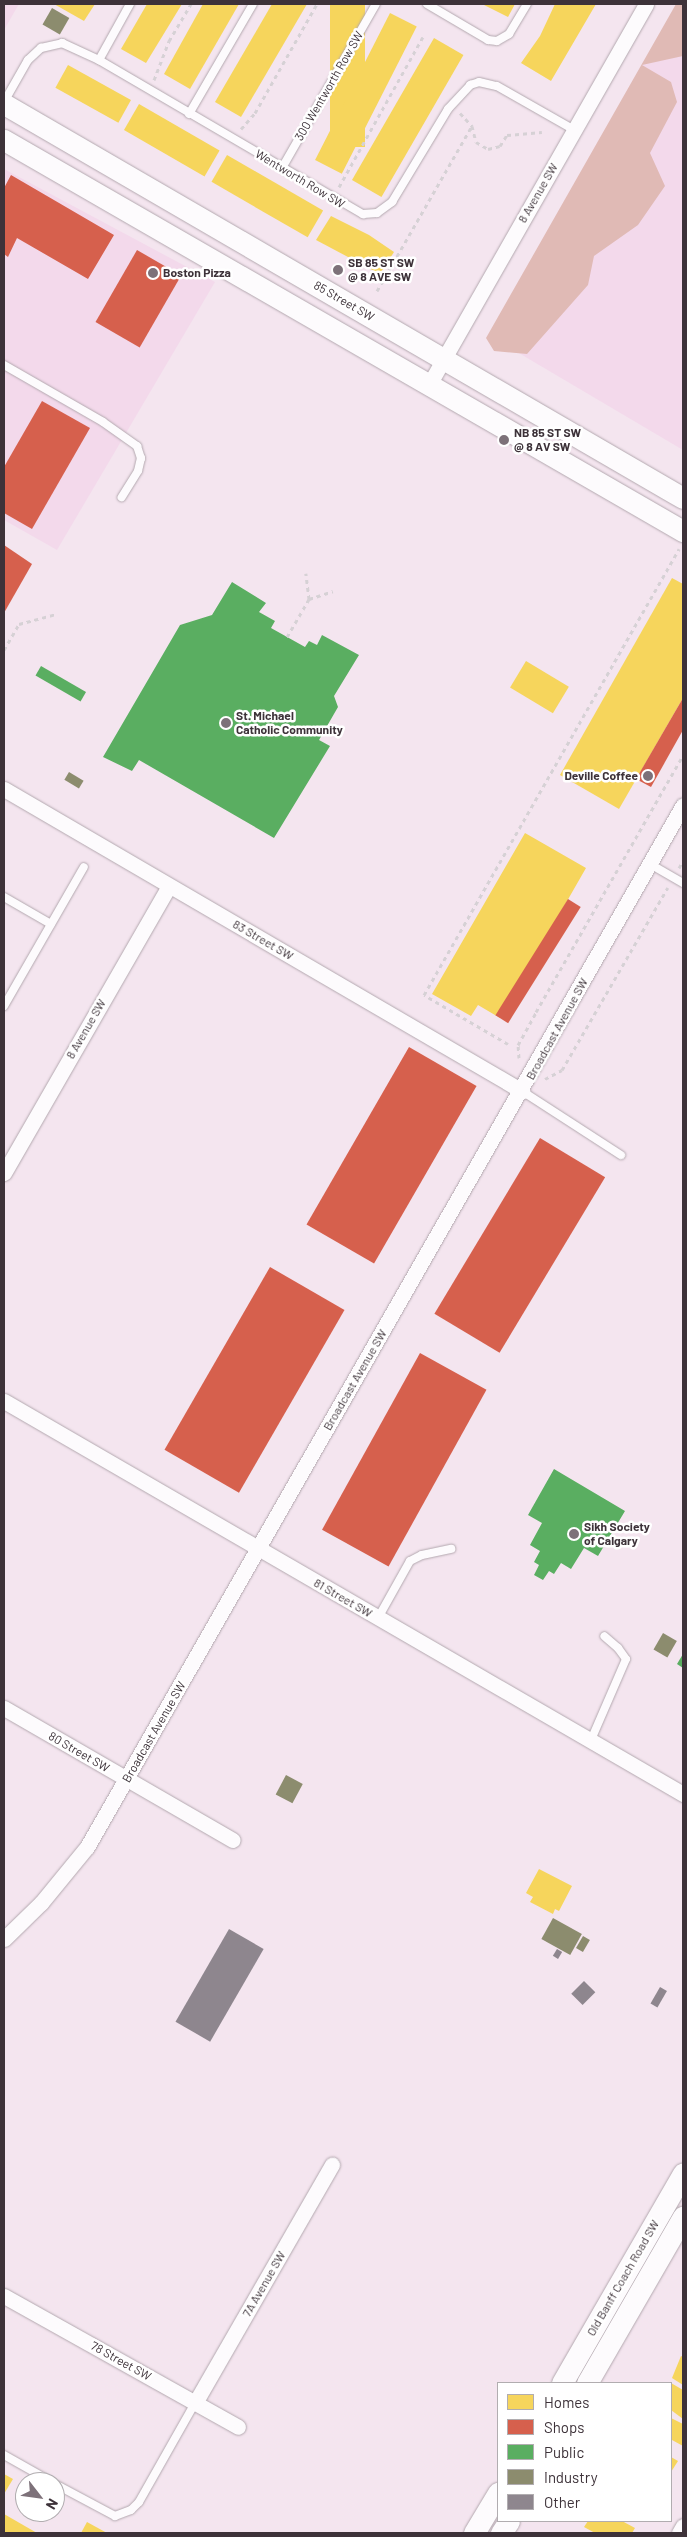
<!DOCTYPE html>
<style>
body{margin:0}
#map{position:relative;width:687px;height:2537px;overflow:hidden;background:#f4e5ef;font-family:Barlow,sans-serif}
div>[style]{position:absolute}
.built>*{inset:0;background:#f3d9eb}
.forest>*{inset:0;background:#e0bab5}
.homes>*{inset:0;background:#f6d55c;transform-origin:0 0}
.shops>*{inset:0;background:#d6604d;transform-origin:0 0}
.public>*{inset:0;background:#5aae61;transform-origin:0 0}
.industry>*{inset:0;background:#8c8c6e;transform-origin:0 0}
.building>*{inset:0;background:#8e868e;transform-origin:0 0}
.path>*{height:3px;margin-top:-1.5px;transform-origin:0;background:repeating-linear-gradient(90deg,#d6d1d5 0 4px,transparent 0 8px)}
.roads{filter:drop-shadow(0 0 1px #b3a8af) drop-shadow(0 0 1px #b3a8af)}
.service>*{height:8px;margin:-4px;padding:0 4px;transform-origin:4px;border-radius:4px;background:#fdfbfd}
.minor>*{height:15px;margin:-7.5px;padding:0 7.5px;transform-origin:7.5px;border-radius:7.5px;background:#fdfbfd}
.secondary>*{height:21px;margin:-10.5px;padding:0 10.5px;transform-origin:10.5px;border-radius:10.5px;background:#fdfbfd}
.dots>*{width:14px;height:14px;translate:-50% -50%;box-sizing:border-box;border:2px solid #fff;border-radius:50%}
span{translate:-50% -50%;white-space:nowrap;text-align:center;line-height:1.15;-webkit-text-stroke:5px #fff;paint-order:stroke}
.street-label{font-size:12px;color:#3d3239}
.poi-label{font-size:12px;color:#3d3239;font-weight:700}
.left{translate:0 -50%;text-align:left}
.right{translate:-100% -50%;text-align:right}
.frame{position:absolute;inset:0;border:5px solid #3d3239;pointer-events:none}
.legend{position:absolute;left:497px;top:2382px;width:175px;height:140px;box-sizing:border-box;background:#fff;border:1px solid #b1adb0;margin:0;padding:6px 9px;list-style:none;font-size:15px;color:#3d3239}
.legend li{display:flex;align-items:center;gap:10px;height:25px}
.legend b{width:25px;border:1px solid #b1adb0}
.north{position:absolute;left:15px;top:2472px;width:50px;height:50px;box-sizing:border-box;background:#fff;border:1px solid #b1adb0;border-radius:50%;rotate:120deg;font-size:14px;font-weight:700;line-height:20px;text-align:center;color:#3d3239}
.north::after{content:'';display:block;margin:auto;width:18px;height:22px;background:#7d7179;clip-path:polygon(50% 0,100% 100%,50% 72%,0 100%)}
</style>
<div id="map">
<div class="built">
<i style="clip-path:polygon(4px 4px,19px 4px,4px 30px)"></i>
<i style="clip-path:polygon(683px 4px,683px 450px,512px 349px,642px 65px)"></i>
<i style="clip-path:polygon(4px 169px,215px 282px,57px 550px,4px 520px)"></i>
</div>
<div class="forest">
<i style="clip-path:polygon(676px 4px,683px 4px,683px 56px,642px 65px,671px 82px,677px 102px,650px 153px,665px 186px,638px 225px,594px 256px,588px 285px,527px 354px,494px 351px,486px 338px)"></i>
</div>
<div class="homes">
<i style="clip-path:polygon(54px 4px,95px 4px,84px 21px)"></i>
<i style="clip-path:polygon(147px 4px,182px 4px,146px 63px,121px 49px)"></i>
<i style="clip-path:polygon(203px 4px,239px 4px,190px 89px,164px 74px)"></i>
<i style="clip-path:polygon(272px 4px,307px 4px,241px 117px,215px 102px)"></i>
<i style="left:330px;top:4px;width:35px;height:143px"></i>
<i style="clip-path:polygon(482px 4px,515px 4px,508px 17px)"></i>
<i style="clip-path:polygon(555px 4px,596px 4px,551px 81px,521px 63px,540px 36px)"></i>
<i style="left:390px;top:13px;width:30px;height:165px;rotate:27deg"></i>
<i style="left:434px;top:38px;width:34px;height:164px;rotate:30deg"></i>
<i style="left:68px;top:65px;width:72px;height:26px;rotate:29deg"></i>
<i style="left:139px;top:104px;width:93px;height:30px;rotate:30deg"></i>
<i style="left:227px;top:155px;width:111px;height:31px;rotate:30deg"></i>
<i style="clip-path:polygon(331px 216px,369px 235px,394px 252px,380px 274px,316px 240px)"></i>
<i style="clip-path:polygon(672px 578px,683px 584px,683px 698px,619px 809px,560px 775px)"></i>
<i style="left:526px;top:661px;width:50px;height:31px;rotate:31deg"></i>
<i style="clip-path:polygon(525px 833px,586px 868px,500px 1018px,478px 1005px,471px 1016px,432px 994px)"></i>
<i style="clip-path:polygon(539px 1869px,572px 1886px,559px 1911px,555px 1909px,553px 1914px,530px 1902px,533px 1897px,526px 1893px)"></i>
<i style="clip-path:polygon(681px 2356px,683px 2357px,683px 2385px,672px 2378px)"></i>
<i style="clip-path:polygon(671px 2383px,683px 2390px,683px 2419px,671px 2410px)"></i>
<i style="clip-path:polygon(671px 2418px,683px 2424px,683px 2446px,672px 2440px,671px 2442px)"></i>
<i style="clip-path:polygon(671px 2457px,678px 2461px,671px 2472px)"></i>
<i style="clip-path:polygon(4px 2474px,13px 2479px,4px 2494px)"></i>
<i style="clip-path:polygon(4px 2514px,37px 2533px,4px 2533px)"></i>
<i style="clip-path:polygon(588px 2521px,622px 2521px,635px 2528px,632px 2533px,595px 2533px,584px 2527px)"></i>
<i style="clip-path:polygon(87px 2522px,107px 2533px,81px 2533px)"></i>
</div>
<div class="shops">
<i style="clip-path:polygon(11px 175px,114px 235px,88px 279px,17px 238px,8px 257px,4px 254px,4px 188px)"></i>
<i style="left:137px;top:250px;width:51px;height:83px;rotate:30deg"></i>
<i style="clip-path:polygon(42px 401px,90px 428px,32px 529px,4px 513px,4px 467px)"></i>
<i style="clip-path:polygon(4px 545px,32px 564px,4px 613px)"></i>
<i style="clip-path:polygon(683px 698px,683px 730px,651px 787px,636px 779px)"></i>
<i style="left:568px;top:899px;width:15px;height:137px;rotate:32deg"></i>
<i style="left:409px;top:1047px;width:78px;height:205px;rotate:30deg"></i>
<i style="left:540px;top:1138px;width:76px;height:205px;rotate:31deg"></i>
<i style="left:270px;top:1267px;width:86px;height:211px;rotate:30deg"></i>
<i style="left:420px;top:1353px;width:76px;height:202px;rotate:29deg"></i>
</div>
<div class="public">
<i style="clip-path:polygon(232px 582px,266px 603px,259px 612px,275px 621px,271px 628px,305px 647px,309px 641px,317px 645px,322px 635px,359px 655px,334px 696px,338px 707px,319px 740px,330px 746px,274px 838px,139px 760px,132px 771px,103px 757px,180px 625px,212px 615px)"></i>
<i style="left:41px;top:666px;width:52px;height:11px;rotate:30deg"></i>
<i style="clip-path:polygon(554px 1469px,625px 1511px,598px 1556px,584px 1548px,571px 1569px,561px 1563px,554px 1574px,549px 1571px,543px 1580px,534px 1575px,539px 1565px,534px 1562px,540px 1551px,530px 1545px,542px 1523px,528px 1515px)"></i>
<i style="clip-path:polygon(683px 1654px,683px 1668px,677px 1664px)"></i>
</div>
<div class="industry">
<i style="left:52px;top:8px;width:20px;height:19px;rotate:30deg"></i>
<i style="left:69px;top:772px;width:17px;height:9px;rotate:31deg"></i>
<i style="left:663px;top:1633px;width:16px;height:19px;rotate:30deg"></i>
<i style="left:286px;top:1775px;width:19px;height:22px;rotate:28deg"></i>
<i style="left:553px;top:1918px;width:33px;height:24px;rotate:29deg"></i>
<i style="left:583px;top:1936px;width:8px;height:14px;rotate:30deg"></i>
</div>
<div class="building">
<i style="left:229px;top:1929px;width:40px;height:107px;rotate:30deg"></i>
<i style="left:557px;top:1949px;width:6px;height:8px;rotate:31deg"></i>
<i style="left:584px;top:1981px;width:16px;height:18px;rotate:45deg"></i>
<i style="left:660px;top:1987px;width:8px;height:19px;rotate:30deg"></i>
</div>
<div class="path">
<i style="left:154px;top:80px;width:42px;rotate:-69deg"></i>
<i style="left:169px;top:41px;width:43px;rotate:-59.3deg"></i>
<i style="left:460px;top:113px;width:18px;rotate:47deg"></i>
<i style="left:472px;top:126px;width:16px;rotate:76deg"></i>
<i style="left:476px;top:142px;width:14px;rotate:30deg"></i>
<i style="left:488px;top:149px;width:12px;rotate:-14deg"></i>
<i style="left:500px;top:146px;width:13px;rotate:-58deg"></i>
<i style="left:507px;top:135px;width:35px;rotate:-5deg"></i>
<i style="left:241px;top:129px;width:21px;rotate:-49deg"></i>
<i style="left:255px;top:113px;width:125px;rotate:-60.4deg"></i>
<i style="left:339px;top:187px;width:172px;rotate:-60.8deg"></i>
<i style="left:377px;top:291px;width:190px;rotate:-60.1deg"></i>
<i style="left:309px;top:599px;width:25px;rotate:-18deg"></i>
<i style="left:287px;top:637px;width:44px;rotate:-59.9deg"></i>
<i style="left:309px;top:599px;width:26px;rotate:-97deg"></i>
<i style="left:4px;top:650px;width:30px;rotate:-60deg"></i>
<i style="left:19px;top:624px;width:39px;rotate:-15deg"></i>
<i style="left:679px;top:868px;width:8px;rotate:-60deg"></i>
<i style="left:508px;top:1044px;width:97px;rotate:-149.7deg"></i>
<i style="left:424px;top:995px;width:514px;rotate:-60.24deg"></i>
<i style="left:519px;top:1058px;width:13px;rotate:-94deg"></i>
<i style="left:518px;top:1045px;width:38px;rotate:-61deg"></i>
<i style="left:536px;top:1012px;width:296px;rotate:-60.2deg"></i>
<i style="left:545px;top:1079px;width:19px;rotate:-28deg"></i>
<i style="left:562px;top:1070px;width:211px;rotate:-59.9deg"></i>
</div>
<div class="roads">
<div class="service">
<i style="left:427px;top:4px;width:71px;rotate:30.5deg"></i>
<i style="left:488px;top:40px;width:9px;rotate:6deg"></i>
<i style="left:497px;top:41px;width:14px;rotate:-30deg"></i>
<i style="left:509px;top:34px;width:35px;rotate:-59deg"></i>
<i style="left:99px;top:60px;width:64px;rotate:-61deg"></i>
<i style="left:4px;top:102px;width:48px;rotate:-60.3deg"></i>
<i style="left:28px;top:60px;width:18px;rotate:-43deg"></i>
<i style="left:41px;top:48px;width:22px;rotate:-13deg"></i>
<i style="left:62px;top:43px;width:41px;rotate:24.7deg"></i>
<i style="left:99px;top:60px;width:306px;rotate:30.3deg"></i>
<i style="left:363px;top:214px;width:14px;rotate:-4deg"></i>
<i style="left:377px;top:213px;width:19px;rotate:-36deg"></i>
<i style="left:392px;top:202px;width:109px;rotate:-58.9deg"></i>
<i style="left:448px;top:109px;width:33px;rotate:-47deg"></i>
<i style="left:470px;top:85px;width:9px;rotate:-18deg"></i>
<i style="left:479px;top:82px;width:18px;rotate:13deg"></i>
<i style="left:497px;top:86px;width:89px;rotate:29.7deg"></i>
<i style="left:189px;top:114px;width:127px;rotate:-59.8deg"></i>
<i style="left:282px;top:168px;width:189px;rotate:-60.2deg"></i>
<i style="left:4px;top:365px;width:114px;rotate:29.9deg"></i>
<i style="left:103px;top:422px;width:42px;rotate:35.2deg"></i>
<i style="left:137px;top:446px;width:13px;rotate:72deg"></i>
<i style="left:141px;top:458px;width:13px;rotate:103deg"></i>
<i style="left:138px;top:471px;width:31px;rotate:122deg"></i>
<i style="left:650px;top:864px;width:38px;rotate:30deg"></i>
<i style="left:4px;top:897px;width:54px;rotate:29.9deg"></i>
<i style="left:4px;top:1006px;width:160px;rotate:-60.1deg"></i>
<i style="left:522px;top:1091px;width:118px;rotate:32.9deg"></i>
<i style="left:378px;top:1618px;width:65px;rotate:-60.7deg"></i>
<i style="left:410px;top:1561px;width:13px;rotate:-27deg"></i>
<i style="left:422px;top:1555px;width:30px;rotate:-12deg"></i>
<i style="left:591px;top:1740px;width:88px;rotate:-66.6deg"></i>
<i style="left:626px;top:1659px;width:14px;rotate:-126deg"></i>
<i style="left:618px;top:1648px;width:18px;rotate:-139deg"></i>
<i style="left:4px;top:2455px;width:55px;rotate:29.4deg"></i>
<i style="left:55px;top:2484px;width:68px;rotate:28.1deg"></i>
<i style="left:115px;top:2516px;width:17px;rotate:-21deg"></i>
<i style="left:131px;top:2510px;width:11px;rotate:-45deg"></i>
<i style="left:139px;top:2502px;width:114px;rotate:-60.5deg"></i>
</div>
<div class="minor">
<i style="left:430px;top:383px;width:436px;rotate:-60.3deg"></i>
<i style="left:4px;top:789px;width:600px;rotate:30.24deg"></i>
<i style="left:4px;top:1173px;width:331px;rotate:-60.1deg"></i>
<i style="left:4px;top:1401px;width:785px;rotate:30.06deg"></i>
<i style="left:4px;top:1708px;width:264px;rotate:30deg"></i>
<i style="left:4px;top:1939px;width:52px;rotate:-44.2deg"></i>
<i style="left:41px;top:1903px;width:72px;rotate:-50.6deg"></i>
<i style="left:87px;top:1847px;width:1200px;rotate:-60.23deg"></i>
<i style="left:4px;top:2296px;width:268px;rotate:29.2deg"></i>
<i style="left:195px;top:2403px;width:275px;rotate:-60.1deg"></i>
<i style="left:679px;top:2533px;width:8px;rotate:-60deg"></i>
</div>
<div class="secondary">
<i style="left:4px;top:104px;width:785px;rotate:30.13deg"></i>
<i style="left:4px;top:140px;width:784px;rotate:29.94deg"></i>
<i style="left:562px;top:2383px;width:242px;rotate:-60deg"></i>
<i style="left:587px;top:2383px;width:192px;rotate:-60deg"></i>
<i style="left:474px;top:2533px;width:47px;rotate:-59deg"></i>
<i style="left:501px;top:2533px;width:14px;rotate:-56deg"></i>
</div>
</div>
<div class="dots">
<i style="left:338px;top:270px;background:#7d7179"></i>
<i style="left:153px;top:273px;background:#7d7179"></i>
<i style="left:504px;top:440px;background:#7d7179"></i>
<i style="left:226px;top:723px;background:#7d7179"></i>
<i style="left:648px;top:776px;background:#7d7179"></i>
<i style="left:574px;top:1534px;background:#7d7179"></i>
</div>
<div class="street-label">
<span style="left:329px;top:86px;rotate:-60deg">300 Wentworth Row SW</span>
<span style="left:300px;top:179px;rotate:31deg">Wentworth Row SW</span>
<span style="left:538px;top:193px;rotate:-60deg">8 Avenue SW</span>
<span style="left:344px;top:301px;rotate:30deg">85 Street SW</span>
<span style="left:263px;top:940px;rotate:30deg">83 Street SW</span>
<span style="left:86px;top:1029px;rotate:-60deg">8 Avenue SW</span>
<span style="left:557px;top:1029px;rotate:-61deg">Broadcast Avenue SW</span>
<span style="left:355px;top:1380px;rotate:-60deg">Broadcast Avenue SW</span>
<span style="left:343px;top:1598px;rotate:30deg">81 Street SW</span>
<span style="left:154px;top:1732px;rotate:-60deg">Broadcast Avenue SW</span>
<span style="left:79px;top:1752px;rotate:30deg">80 Street SW</span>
<span style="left:623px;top:2278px;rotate:-60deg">Old Banff Coach Road SW</span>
<span style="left:264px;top:2284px;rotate:-60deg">7A Avenue SW</span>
<span style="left:121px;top:2361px;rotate:29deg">78 Street SW</span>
</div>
<div class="poi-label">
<span class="left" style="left:348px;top:270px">SB 85 ST SW<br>@ 8 AVE SW</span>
<span class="left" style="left:163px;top:273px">Boston Pizza</span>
<span class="left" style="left:514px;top:440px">NB 85 ST SW<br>@ 8 AV SW</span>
<span class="left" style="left:236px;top:723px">St. Michael<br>Catholic Community</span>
<span class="right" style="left:638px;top:776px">Deville Coffee</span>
<span class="left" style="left:584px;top:1534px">Sikh Society<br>of Calgary</span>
</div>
<div class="frame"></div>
<ul class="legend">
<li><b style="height:14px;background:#f6d55c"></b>Homes</li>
<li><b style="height:14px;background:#d6604d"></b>Shops</li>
<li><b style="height:14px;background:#5aae61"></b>Public</li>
<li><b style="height:14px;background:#8c8c6e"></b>Industry</li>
<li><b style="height:14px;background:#8e868e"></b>Other</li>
</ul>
<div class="north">N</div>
</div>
